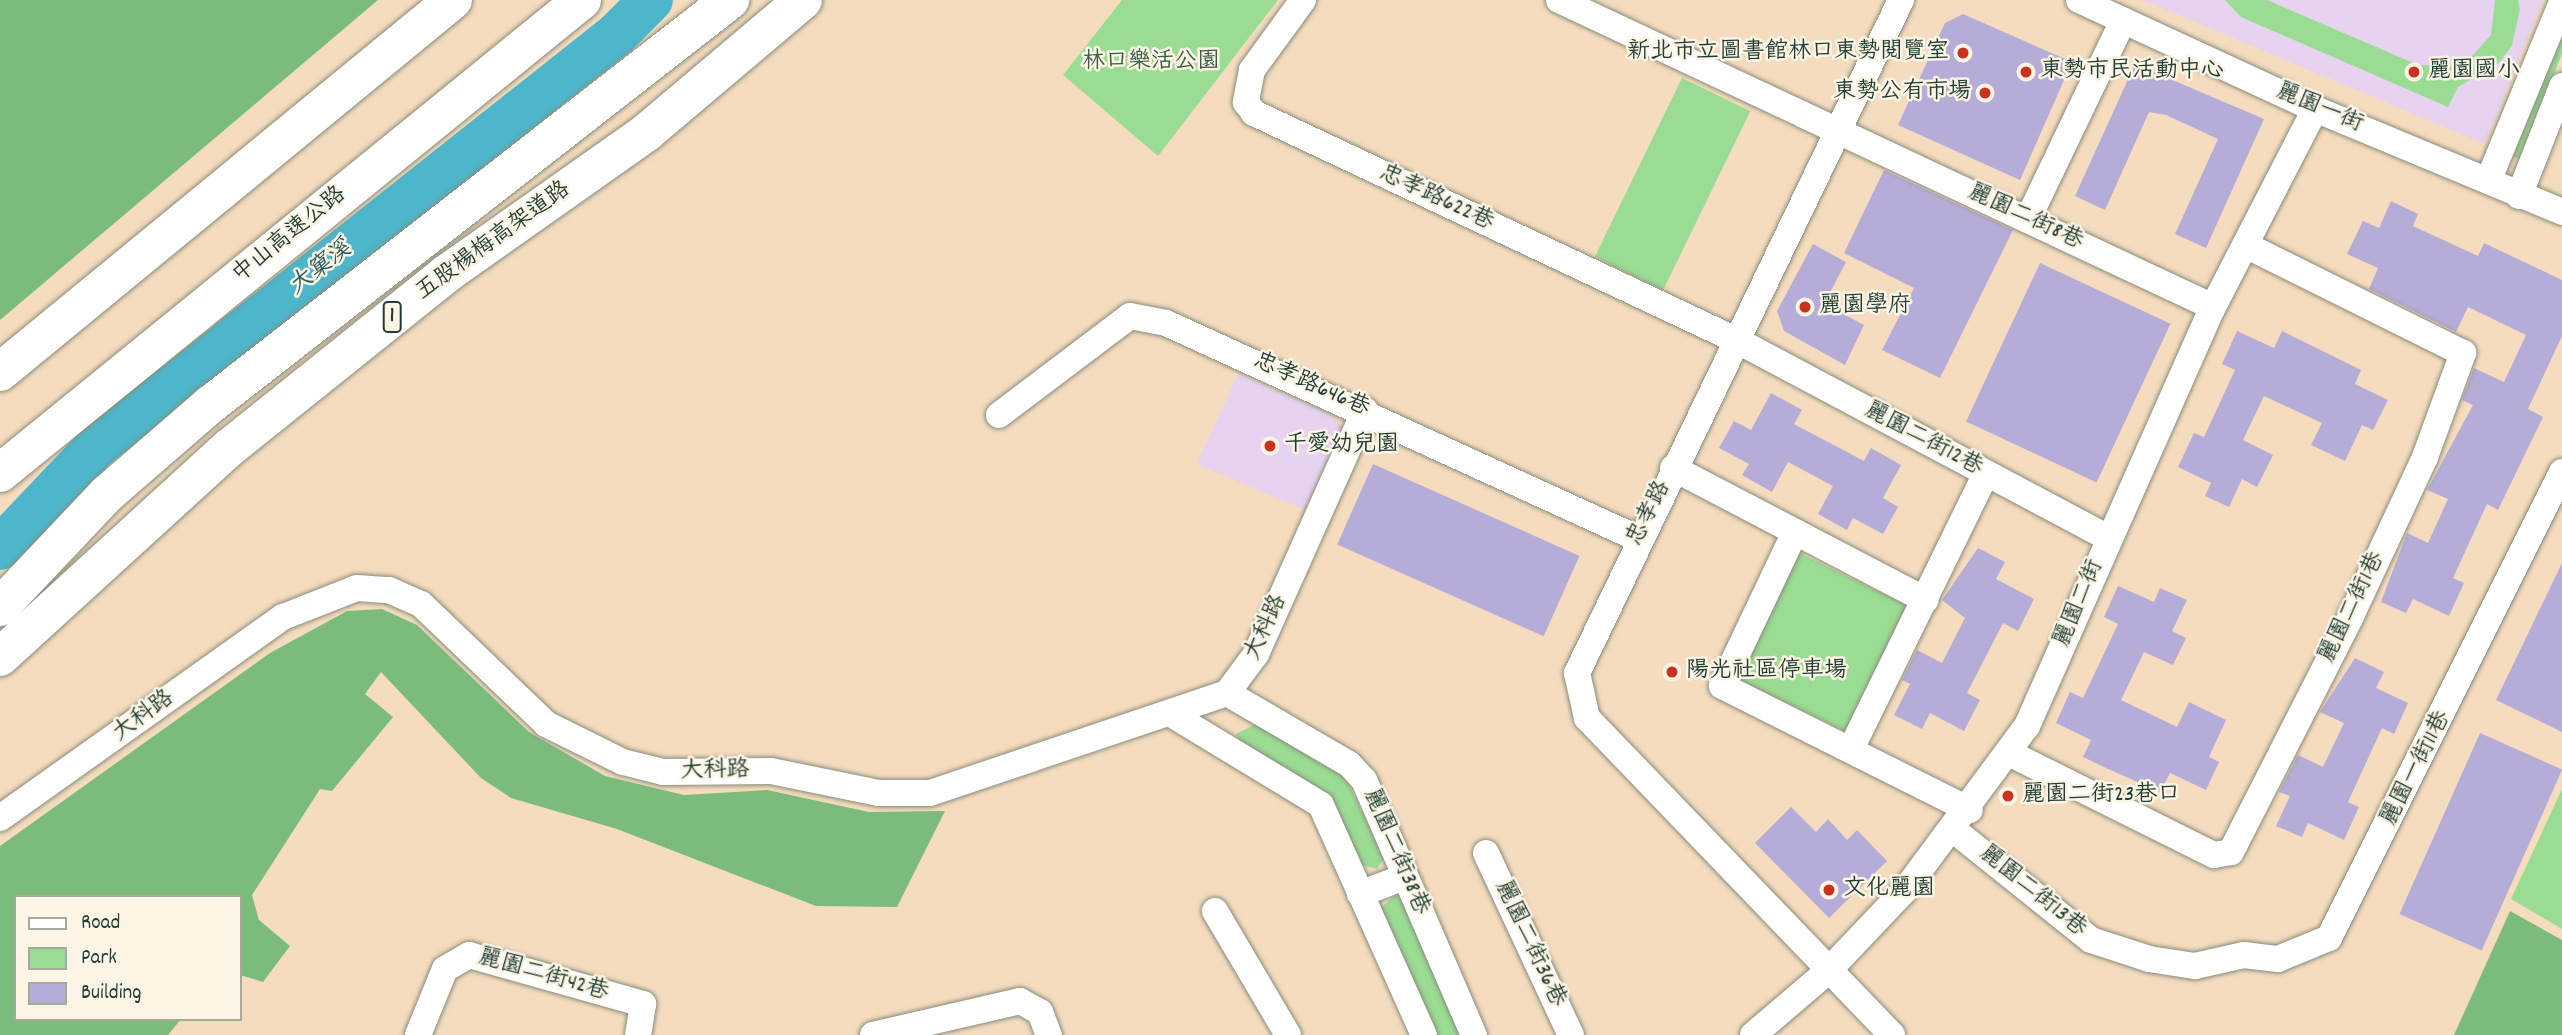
<!DOCTYPE html>
<meta charset="utf-8">
<style>
body{margin:0}
#map{position:relative;width:2562px;height:1035px;overflow:hidden;background:#f5dcbf;font-family:Dekko,"LXGW WenKai TC",sans-serif}
div>[style]{position:absolute}
.built>*{inset:0;background:#e7d2ef}
.green>*{inset:0;background:#9adc93;transform-origin:0 0}
.forest>*{inset:0;background:#7bbc7d}
.river>*{height:44px;margin:-22px;padding:0 22px;transform-origin:22px;border-radius:22px;background:#4db6cb}
.building>*{inset:0;background:#b6acd8;transform-origin:0 0}
.roads{filter:drop-shadow(0 0 2px #8a8c7a) drop-shadow(0 0 2px #8a8c7a)}
.minor>*{height:26px;margin:-13px;padding:0 13px;transform-origin:13px;border-radius:13px;background:#fff}
.highway>*{height:38px;margin:-19px;padding:0 19px;transform-origin:19px;border-radius:19px;background:#fff}
.dots>*{width:19px;height:19px;translate:-50% -50%;box-sizing:border-box;border:4px solid #fcf5e5;border-radius:50%}
span{translate:-50% -50%;white-space:nowrap;text-align:center;line-height:1.15;-webkit-text-stroke:5px #fcf5e5;paint-order:stroke}
.shield-label span{padding:2px 5px;background:#fcf5e5;border:2px solid;border-radius:5px;-webkit-text-stroke-width:0}
.shield-label{font-size:21px;color:#1f3d34;font-weight:700}
.poi-label{font-size:23px;color:#1f3d34}
.right{translate:-100% -50%;text-align:right}
.left{translate:0 -50%;text-align:left}
.park-label{font-size:23px;color:#385d47}
.street-label{font-size:23px;color:#1f3d34}
.water-label{font-size:24px;color:#2a5b5a;font-style:italic}
.legend{position:absolute;left:14px;top:895px;width:228px;height:126px;box-sizing:border-box;background:#fcf5e5;border:2px solid #a4ab9e;margin:0;padding:9px 12px;list-style:none;font-size:21px;color:#1f3d34}
.legend li{display:flex;align-items:center;gap:14px;height:35px}
.legend b{width:35px;border:2px solid #a4ab9e}
</style>
<div id="map">
<div class="built">
<i style="clip-path:polygon(2143px 0,2543px 0,2485px 144px)"></i>
<i style="clip-path:polygon(1238px 374px,1333px 415px,1343px 429px,1305px 510px,1197px 464px)"></i>
</div>
<div class="green">
<i style="clip-path:polygon(1122px 0,1278px 0,1158px 156px,1063px 75px)"></i>
<i style="clip-path:polygon(2225px 0,2267px 0,2418px 65px,2450px 66px,2473px 55px,2491px 35px,2495px 0,2518px 0,2520px 9px,2512px 45px,2500px 62px,2458px 87px,2448px 107px,2241px 17px)"></i>
<i style="clip-path:polygon(2562px 19px,2562px 54px,2520px 159px,2507px 154px)"></i>
<i style="left:1682px;top:78px;width:76px;height:199px;rotate:26deg"></i>
<i style="left:1797px;top:552px;width:124px;height:140px;rotate:26deg"></i>
<i style="clip-path:polygon(1259px 722px,1342px 770px,1384px 858px,1377px 869px,1358px 864px,1329px 797px,1243px 747px,1236px 734px)"></i>
<i style="clip-path:polygon(2562px 789px,2562px 929px,2511px 899px)"></i>
<i style="clip-path:polygon(1395px 896px,1406px 901px,1468px 1035px,1438px 1035px,1380px 908px)"></i>
</div>
<div class="forest">
<i style="clip-path:polygon(0 0,378px 0,0 320px)"></i>
<i style="clip-path:polygon(382px 609px,417px 625px,529px 732px,605px 776px,684px 795px,767px 790px,869px 812px,945px 811px,897px 907px,816px 906px,617px 829px,511px 798px,481px 778px,381px 672px,365px 694px,393px 717px,332px 791px,320px 789px,252px 895px,259px 920px,290px 946px,263px 982px,240px 975px,240px 897px,16px 897px,16px 1019px,181px 1019px,168px 1035px,0 1035px,0 846px,270px 653px,347px 611px)"></i>
<i style="clip-path:polygon(2510px 911px,2562px 940px,2562px 1035px,2454px 1035px)"></i>
</div>
<div class="river">
<i style="left:0;top:548px;width:139px;rotate:-46.5deg"></i>
<i style="left:96px;top:447px;width:665px;rotate:-38.4deg"></i>
<i style="left:617px;top:34px;width:48px;rotate:-45deg"></i>
</div>
<div class="building">
<i style="clip-path:polygon(1963px 14px,2072px 62px,2020px 180px,1898px 125px,1945px 23px)"></i>
<i style="clip-path:polygon(2135px 64px,2264px 119px,2206px 248px,2175px 234px,2218px 139px,2166px 115px,2149px 112px,2105px 210px,2075px 196px)"></i>
<i style="clip-path:polygon(1884px 170px,2013px 230px,1940px 378px,1882px 350px,1914px 288px,1844px 253px)"></i>
<i style="clip-path:polygon(2391px 201px,2418px 214px,2413px 226px,2478px 256px,2484px 243px,2562px 280px,2562px 336px,2528px 409px,2543px 417px,2498px 510px,2487px 504px,2453px 578px,2464px 583px,2449px 616px,2413px 599px,2406px 613px,2381px 602px,2407px 533px,2428px 543px,2448px 499px,2427px 490px,2473px 405px,2462px 400px,2474px 368px,2504px 382px,2526px 335px,2468px 307px,2456px 332px,2369px 289px,2378px 268px,2347px 254px,2363px 221px,2379px 228px)"></i>
<i style="clip-path:polygon(1813px 244px,1846px 262px,1824px 304px,1864px 325px,1845px 365px,1784px 331px,1777px 311px)"></i>
<i style="left:2040px;top:263px;width:144px;height:175px;rotate:25deg"></i>
<i style="clip-path:polygon(2237px 331px,2274px 348px,2282px 331px,2361px 370px,2355px 384px,2388px 400px,2373px 430px,2362px 425px,2345px 461px,2311px 445px,2322px 423px,2264px 396px,2243px 440px,2273px 455px,2257px 487px,2242px 479px,2229px 507px,2205px 496px,2211px 483px,2178px 467px,2194px 433px,2204px 437px,2235px 370px,2222px 364px)"></i>
<i style="clip-path:polygon(1771px 393px,1802px 410px,1794px 424px,1864px 461px,1871px 448px,1901px 465px,1883px 498px,1898px 507px,1883px 534px,1853px 518px,1847px 530px,1818px 514px,1833px 486px,1788px 462px,1772px 492px,1742px 475px,1749px 464px,1719px 448px,1734px 421px,1751px 430px)"></i>
<i style="left:1373px;top:464px;width:226px;height:88px;rotate:24deg"></i>
<i style="clip-path:polygon(1978px 548px,2005px 562px,1996px 579px,2034px 599px,2018px 631px,2003px 623px,1967px 693px,1980px 700px,1964px 731px,1930px 713px,1922px 729px,1894px 715px,1910px 684px,1902px 680px,1917px 650px,1942px 663px,1965px 618px,1942px 600px)"></i>
<i style="clip-path:polygon(2562px 563px,2562px 732px,2496px 700px)"></i>
<i style="clip-path:polygon(2118px 586px,2154px 602px,2160px 588px,2187px 600px,2172px 631px,2186px 638px,2173px 665px,2144px 652px,2121px 700px,2177px 727px,2189px 702px,2226px 720px,2209px 757px,2219px 762px,2206px 790px,2170px 773px,2160px 792px,2106px 768px,2083px 757px,2091px 740px,2056px 723px,2070px 692px,2083px 698px,2118px 624px,2104px 617px)"></i>
<i style="clip-path:polygon(2355px 658px,2384px 672px,2376px 688px,2408px 703px,2394px 734px,2382px 728px,2348px 802px,2359px 807px,2344px 840px,2308px 823px,2302px 837px,2276px 826px,2290px 796px,2279px 792px,2298px 755px,2323px 767px,2344px 723px,2320px 712px)"></i>
<i style="left:2480px;top:733px;width:90px;height:198px;rotate:24deg"></i>
<i style="clip-path:polygon(1791px 807px,1816px 832px,1828px 819px,1847px 840px,1857px 830px,1887px 861px,1829px 918px,1755px 843px)"></i>
</div>
<div class="roads">
<div class="minor">
<i style="left:1303px;top:0;width:87px;rotate:126.1deg"></i>
<i style="left:1252px;top:70px;width:33px;rotate:101deg"></i>
<i style="left:1246px;top:102px;width:14px;rotate:54deg"></i>
<i style="left:1254px;top:113px;width:535px;rotate:25.22deg"></i>
<i style="left:1738px;top:341px;width:419px;rotate:28deg"></i>
<i style="left:1559px;top:0;width:722px;rotate:25.15deg"></i>
<i style="left:2079px;top:0;width:260px;rotate:24.8deg"></i>
<i style="left:2315px;top:109px;width:268px;rotate:22.6deg"></i>
<i style="left:2489px;top:179px;width:191px;rotate:-67.6deg"></i>
<i style="left:2519px;top:196px;width:118px;rotate:-68.6deg"></i>
<i style="left:2028px;top:219px;width:220px;rotate:-64.4deg"></i>
<i style="left:999px;top:415px;width:164px;rotate:-37.1deg"></i>
<i style="left:1130px;top:316px;width:37px;rotate:11deg"></i>
<i style="left:1166px;top:323px;width:518px;rotate:24.54deg"></i>
<i style="left:1673px;top:468px;width:285px;rotate:27.6deg"></i>
<i style="left:1795px;top:532px;width:170px;rotate:115.4deg"></i>
<i style="left:1722px;top:686px;width:277px;rotate:26.6deg"></i>
<i style="left:1227px;top:693px;width:141px;rotate:30.2deg"></i>
<i style="left:1349px;top:764px;width:22px;rotate:47deg"></i>
<i style="left:1364px;top:780px;width:278px;rotate:66.7deg"></i>
<i style="left:1171px;top:714px;width:175px;rotate:31.2deg"></i>
<i style="left:1321px;top:805px;width:252px;rotate:65.9deg"></i>
<i style="left:1851px;top:749px;width:306px;rotate:-63.9deg"></i>
<i style="left:2009px;top:753px;width:229px;rotate:26.5deg"></i>
<i style="left:2214px;top:855px;width:17px;rotate:-10deg"></i>
<i style="left:2231px;top:852px;width:265px;rotate:-63deg"></i>
<i style="left:2351px;top:616px;width:175px;rotate:-65deg"></i>
<i style="left:2425px;top:457px;width:111px;rotate:-69.9deg"></i>
<i style="left:2463px;top:353px;width:241px;rotate:-153.6deg"></i>
<i style="left:0;top:818px;width:347px;rotate:-35.4deg"></i>
<i style="left:283px;top:617px;width:79px;rotate:-21.4deg"></i>
<i style="left:357px;top:588px;width:32px;rotate:4deg"></i>
<i style="left:389px;top:590px;width:35px;rotate:24deg"></i>
<i style="left:421px;top:604px;width:173px;rotate:43.8deg"></i>
<i style="left:546px;top:724px;width:86px;rotate:26.3deg"></i>
<i style="left:623px;top:762px;width:41px;rotate:14deg"></i>
<i style="left:663px;top:772px;width:108px;rotate:-0.5deg"></i>
<i style="left:771px;top:771px;width:110px;rotate:11.5deg"></i>
<i style="left:879px;top:793px;width:51px"></i>
<i style="left:930px;top:793px;width:313px;rotate:-18.6deg"></i>
<i style="left:1227px;top:693px;width:49px;rotate:-53.4deg"></i>
<i style="left:1256px;top:654px;width:267px;rotate:-65.9deg"></i>
<i style="left:1955px;top:831px;width:174px;rotate:38.7deg"></i>
<i style="left:2091px;top:940px;width:61px;rotate:18.1deg"></i>
<i style="left:2149px;top:959px;width:47px;rotate:8.7deg"></i>
<i style="left:2195px;top:966px;width:50px;rotate:-12.7deg"></i>
<i style="left:2244px;top:955px;width:34px;rotate:7deg"></i>
<i style="left:2278px;top:959px;width:55px;rotate:-22.4deg"></i>
<i style="left:2329px;top:938px;width:521px;rotate:-63.43deg"></i>
<i style="left:1486px;top:853px;width:201px;rotate:65deg"></i>
<i style="left:1360px;top:894px;width:47px;rotate:-21.1deg"></i>
<i style="left:1215px;top:911px;width:144px;rotate:59.5deg"></i>
<i style="left:418px;top:1035px;width:71px;rotate:-67.8deg"></i>
<i style="left:445px;top:969px;width:28px;rotate:-30deg"></i>
<i style="left:469px;top:955px;width:181px;rotate:15.7deg"></i>
<i style="left:643px;top:1004px;width:31px;rotate:99deg"></i>
<i style="left:873px;top:1035px;width:151px;rotate:-13deg"></i>
<i style="left:1020px;top:1001px;width:23px;rotate:29deg"></i>
<i style="left:1040px;top:1012px;width:25px;rotate:69deg"></i>
<i style="left:1753px;top:1035px;width:100px;rotate:-40.5deg"></i>
<i style="left:1829px;top:970px;width:110px;rotate:-46.5deg"></i>
<i style="left:1905px;top:890px;width:204px;rotate:-53.4deg"></i>
<i style="left:2027px;top:726px;width:458px;rotate:-66.1deg"></i>
<i style="left:2213px;top:307px;width:223px;rotate:-62.7deg"></i>
<i style="left:1892px;top:1035px;width:440px;rotate:-133.9deg"></i>
<i style="left:1587px;top:718px;width:46px;rotate:-102.5deg"></i>
<i style="left:1577px;top:673px;width:747px;rotate:-64.29deg"></i>
</div>
<div class="highway">
<i style="left:0;top:372px;width:586px;rotate:-39.39deg"></i>
<i style="left:0;top:473px;width:750px;rotate:-39.1deg"></i>
<i style="left:0;top:607px;width:156px;rotate:-46.6deg"></i>
<i style="left:107px;top:494px;width:138px;rotate:-40.9deg"></i>
<i style="left:211px;top:404px;width:658px;rotate:-37.9deg"></i>
<i style="left:0;top:657px;width:310px;rotate:-42.4deg"></i>
<i style="left:229px;top:448px;width:278px;rotate:-38.7deg"></i>
<i style="left:446px;top:274px;width:246px;rotate:-35.2deg"></i>
<i style="left:647px;top:132px;width:204px;rotate:-40.2deg"></i>
</div>
</div>
<div class="dots">
<i style="left:1963px;top:53px;background:#c8321e"></i>
<i style="left:2026px;top:72px;background:#c8321e"></i>
<i style="left:2414px;top:72px;background:#c8321e"></i>
<i style="left:1985px;top:93px;background:#c8321e"></i>
<i style="left:1805px;top:307px;background:#c8321e"></i>
<i style="left:1270px;top:446px;background:#c8321e"></i>
<i style="left:1672px;top:672px;background:#c8321e"></i>
<i style="left:2008px;top:796px;background:#c8321e"></i>
<i style="left:1829px;top:890px;background:#c8321e"></i>
</div>
<div class="shield-label">
<span style="left:392px;top:317px">1</span>
</div>
<div class="poi-label">
<span class="right" style="left:1949px;top:53px">新北市立圖書館林口東勢閱覽室</span>
<span class="left" style="left:2040px;top:72px">東勢市民活動中心</span>
<span class="left" style="left:2428px;top:72px">麗園國小</span>
<span class="right" style="left:1971px;top:93px">東勢公有市場</span>
<span class="left" style="left:1819px;top:307px">麗園學府</span>
<span class="left" style="left:1284px;top:446px">千愛幼兒園</span>
<span class="left" style="left:1686px;top:672px">陽光社區停車場</span>
<span class="left" style="left:2022px;top:796px">麗園二街23巷口</span>
<span class="left" style="left:1843px;top:890px">文化麗園</span>
</div>
<div class="park-label">
<span style="left:1151px;top:63px">林口樂活公園</span>
</div>
<div class="street-label">
<span style="left:2319px;top:109px;rotate:23deg">麗園一街</span>
<span style="left:1436px;top:199px;rotate:25deg">忠孝路622巷</span>
<span style="left:2025px;top:218px;rotate:25deg">麗園二街8巷</span>
<span style="left:290px;top:236px;rotate:-39deg">中山高速公路</span>
<span style="left:494px;top:242px;rotate:-36deg">五股楊梅高架道路</span>
<span style="left:1311px;top:386px;rotate:24deg">忠孝路646巷</span>
<span style="left:1923px;top:440px;rotate:28deg">麗園二街12巷</span>
<span style="left:1650px;top:514px;rotate:-63deg">忠孝路</span>
<span style="left:2080px;top:604px;rotate:-67deg">麗園二街</span>
<span style="left:2353px;top:608px;rotate:-64deg">麗園二街1巷</span>
<span style="left:1267px;top:628px;rotate:-65deg">大科路</span>
<span style="left:144px;top:717px;rotate:-36deg">大科路</span>
<span style="left:2417px;top:769px;rotate:-63deg">麗園一街11巷</span>
<span style="left:715px;top:772px;rotate:-1deg">大科路</span>
<span style="left:1395px;top:852px;rotate:67deg">麗園二街38巷</span>
<span style="left:2032px;top:892px;rotate:39deg">麗園二街13巷</span>
<span style="left:1529px;top:944px;rotate:65deg">麗園二街36巷</span>
<span style="left:543px;top:976px;rotate:16deg">麗園二街42巷</span>
</div>
<div class="water-label">
<span style="left:321px;top:269px;rotate:-38deg">大窠溪</span>
</div>
<ul class="legend">
<li><b style="height:9px;background:#fff"></b>Road</li>
<li><b style="height:19px;background:#9adc93"></b>Park</li>
<li><b style="height:19px;background:#b6acd8"></b>Building</li>
</ul>
</div>
